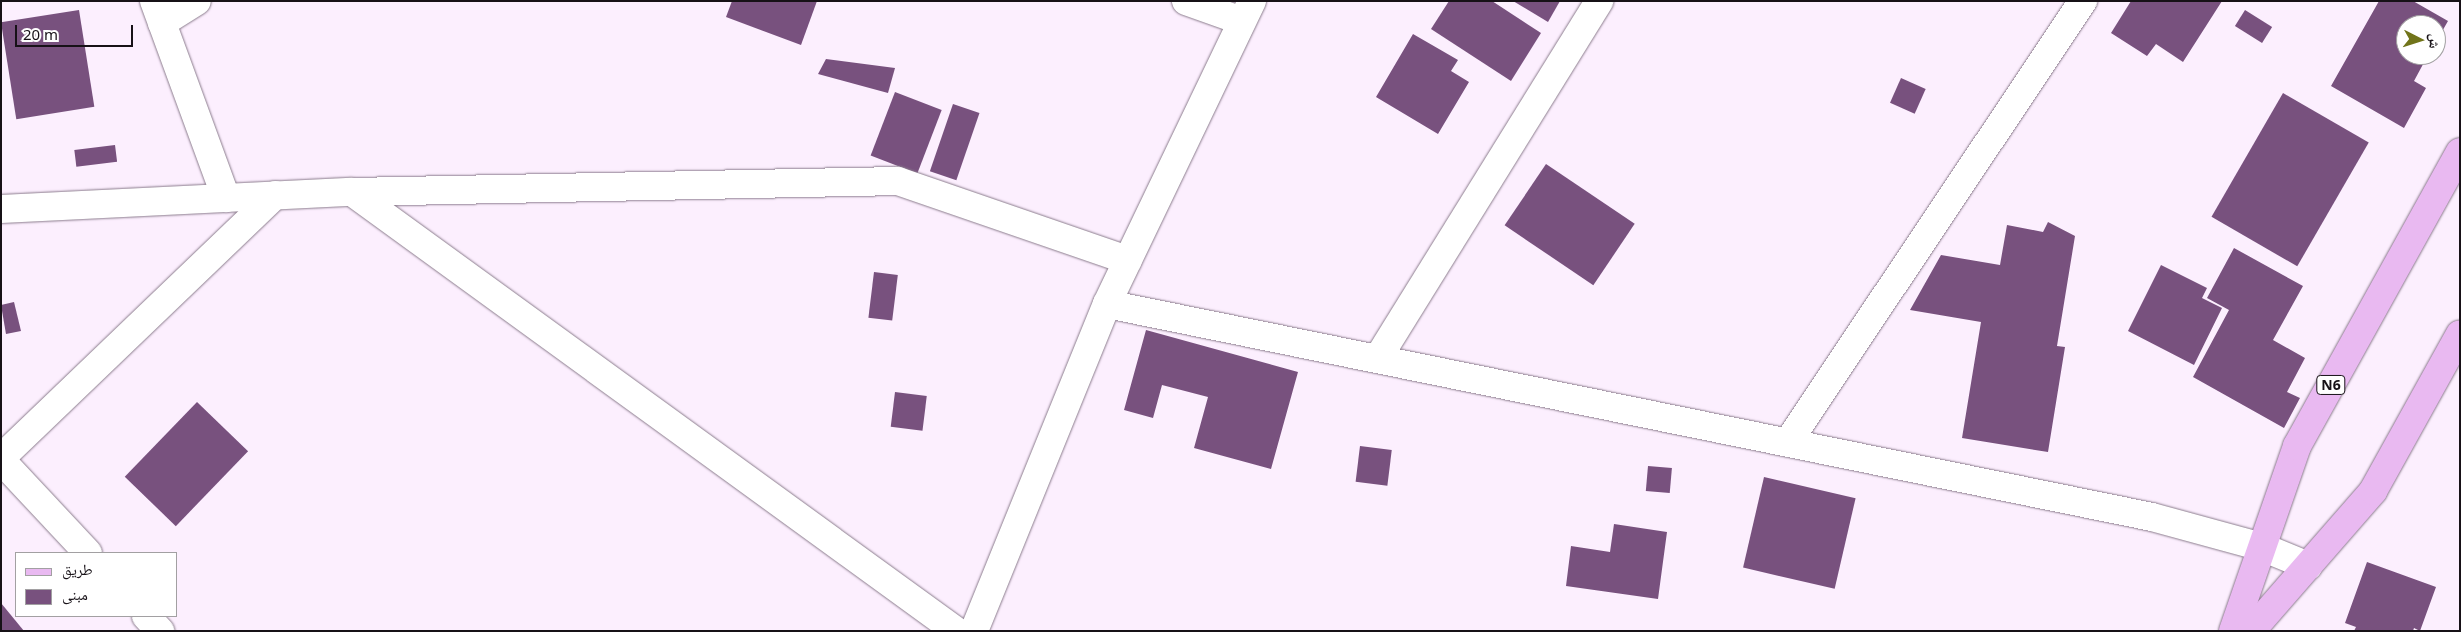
<!DOCTYPE html>
<meta charset="utf-8">
<style>
body{margin:0}
#map{position:relative;width:2461px;height:632px;overflow:hidden;background:#fceffe;font-family:"Noto Sans","Noto Naskh Arabic",sans-serif}
div>[style]{position:absolute}
.building>*{inset:0;background:#78517e;transform-origin:0 0}
.roads{filter:drop-shadow(0 0 1px #8b7c8d) drop-shadow(0 0 1px #8b7c8d)}
.minor>*{height:28px;margin:-14px;padding:0 14px;transform-origin:14px;border-radius:14px;background:#fff}
.major>*{height:28px;margin:-14px;padding:0 14px;transform-origin:14px;border-radius:14px;background:#e9b9f1}
span{translate:-50% -50%;white-space:nowrap;text-align:center;line-height:1.15;-webkit-text-stroke:5px #fff;paint-order:stroke}
.shield-label span{padding:1px 4px;background:#fff;border:1px solid;border-radius:4px;-webkit-text-stroke-width:0}
.shield-label{font-size:14px;color:#171117;font-weight:700}
.frame{position:absolute;inset:0;border:2px solid #171117;pointer-events:none}
.legend{position:absolute;left:15px;top:552px;width:162px;height:65px;box-sizing:border-box;background:#fff;border:1px solid #a2a0a2;margin:0;padding:6px 9px;list-style:none;font-size:15px;color:#171117}
.legend li{display:flex;align-items:center;gap:10px;height:25px}
.legend b{width:25px;border:1px solid #a2a0a2}
.north{position:absolute;left:2396px;top:15px;width:50px;height:50px;box-sizing:border-box;background:#fff;border:1px solid #a2a0a2;border-radius:50%;rotate:95deg;font-size:14px;font-weight:700;line-height:20px;text-align:center;color:#171117}
.north::after{content:'';display:block;margin:auto;width:18px;height:22px;background:#71741a;clip-path:polygon(50% 0,100% 100%,50% 72%,0 100%)}
.scale{position:absolute;left:15px;top:25px;width:118px;height:22px;box-sizing:border-box;border:2px solid #171117;border-top:0;padding-left:6px;font-size:15px;line-height:18px;white-space:nowrap;color:#171117;-webkit-text-stroke:4px #fff;paint-order:stroke}
</style>
<div id="map">
<div class="building">
<i style="clip-path:polygon(732px 1px,817px 1px,801px 45px,726px 17px)"></i>
<i style="clip-path:polygon(1449px 1px,1492px 1px,1541px 33px,1511px 81px,1431px 29px)"></i>
<i style="clip-path:polygon(1513px 1px,1560px 1px,1548px 22px)"></i>
<i style="clip-path:polygon(2131px 1px,2222px 1px,2183px 62px,2156px 44px,2147px 56px,2111px 33px)"></i>
<i style="clip-path:polygon(2379px 1px,2413px 1px,2448px 21px,2436px 42px,2436px 25px,2406px 25px,2406px 55px,2428px 55px,2414px 81px,2426px 88px,2404px 128px,2331px 86px)"></i>
<i style="left:79px;top:10px;width:98px;height:79px;rotate:81deg"></i>
<i style="left:2245px;top:10px;width:32px;height:19px;rotate:32deg"></i>
<i style="clip-path:polygon(1413px 34px,1458px 60px,1451px 71px,1469px 82px,1438px 134px,1376px 97px)"></i>
<i style="clip-path:polygon(826px 59px,895px 68px,888px 93px,818px 74px)"></i>
<i style="left:1901px;top:78px;width:27px;height:27px;rotate:24deg"></i>
<i style="left:895px;top:92px;width:50px;height:68px;rotate:21deg"></i>
<i style="left:2283px;top:93px;width:99px;height:143px;rotate:30deg"></i>
<i style="left:953px;top:104px;width:28px;height:71px;rotate:19deg"></i>
<i style="left:115px;top:145px;width:17px;height:41px;rotate:83deg"></i>
<i style="left:1546px;top:164px;width:107px;height:74px;rotate:34deg"></i>
<i style="clip-path:polygon(2048px 222px,2075px 236px,2057px 346px,2065px 347px,2048px 452px,1962px 438px,1981px 322px,1910px 310px,1941px 255px,2000px 265px,2007px 225px,2043px 232px)"></i>
<i style="clip-path:polygon(2234px 248px,2303px 286px,2273px 340px,2305px 358px,2287px 392px,2300px 398px,2284px 428px,2193px 377px,2229px 310px,2207px 298px)"></i>
<i style="clip-path:polygon(2161px 265px,2207px 288px,2202px 298px,2222px 308px,2194px 365px,2128px 331px)"></i>
<i style="left:874px;top:272px;width:24px;height:46px;rotate:7deg"></i>
<i style="clip-path:polygon(14px 302px,21px 331px,6px 334px,1px 305px)"></i>
<i style="clip-path:polygon(1146px 330px,1298px 372px,1271px 469px,1194px 448px,1208px 397px,1162px 385px,1153px 418px,1124px 410px)"></i>
<i style="left:895px;top:392px;width:32px;height:35px;rotate:7deg"></i>
<i style="left:197px;top:402px;width:71px;height:104px;rotate:44deg"></i>
<i style="left:1360px;top:446px;width:32px;height:36px;rotate:7deg"></i>
<i style="left:1648px;top:466px;width:24px;height:25px;rotate:5deg"></i>
<i style="left:1764px;top:477px;width:94px;height:93px;rotate:13deg"></i>
<i style="clip-path:polygon(1614px 524px,1667px 532px,1658px 599px,1566px 586px,1571px 546px,1610px 552px)"></i>
<i style="clip-path:polygon(2367px 562px,2436px 587px,2420px 631px,2414px 628px,2413px 631px,2354px 631px,2356px 627px,2345px 623px)"></i>
<i style="clip-path:polygon(1px 603px,24px 631px,1px 631px)"></i>
</div>
<div class="roads">
<div class="minor">
<i style="left:154px;top:1px;width:210px;rotate:69.9deg"></i>
<i style="left:1186px;top:1px;width:59px;rotate:19.7deg"></i>
<i style="left:1252px;top:1px;width:336px;rotate:115.6deg"></i>
<i style="left:1107px;top:304px;width:1066px;rotate:11.52deg"></i>
<i style="left:2152px;top:517px;width:114px;rotate:15.3deg"></i>
<i style="left:2262px;top:547px;width:50px;rotate:22.4deg"></i>
<i style="left:162px;top:23px;width:41px;rotate:-32.2deg"></i>
<i style="left:352px;top:192px;width:747px;rotate:36.01deg"></i>
<i style="left:1px;top:209px;width:351px;rotate:-2.8deg"></i>
<i style="left:352px;top:192px;width:546px;rotate:-1.15deg"></i>
<i style="left:898px;top:181px;width:243px;rotate:19deg"></i>
<i style="left:1378px;top:358px;width:420px;rotate:-58.2deg"></i>
<i style="left:1788px;top:442px;width:531px;rotate:-56.22deg"></i>
<i style="left:1px;top:458px;width:380px;rotate:-43.8deg"></i>
<i style="left:1px;top:460px;width:127px;rotate:46.9deg"></i>
<i style="left:146px;top:616px;width:21px;rotate:47deg"></i>
<i style="left:974px;top:631px;width:353px;rotate:-67.9deg"></i>
</div>
<div class="major">
<i style="left:2233px;top:631px;width:196px;rotate:-70.9deg"></i>
<i style="left:2297px;top:446px;width:336px;rotate:-61deg"></i>
<i style="left:2251px;top:631px;width:186px;rotate:-48.9deg"></i>
<i style="left:2373px;top:491px;width:179px;rotate:-61deg"></i>
</div>
</div>
<div class="shield-label">
<span style="left:2331px;top:385px">N6</span>
</div>
<div class="frame"></div>
<ul class="legend">
<li><b style="height:6px;background:#e9b9f1"></b>طريق</li>
<li><b style="height:14px;background:#78517e"></b>مبنى</li>
</ul>
<div class="north">ش</div>
<div class="scale">20 m</div>
</div>
